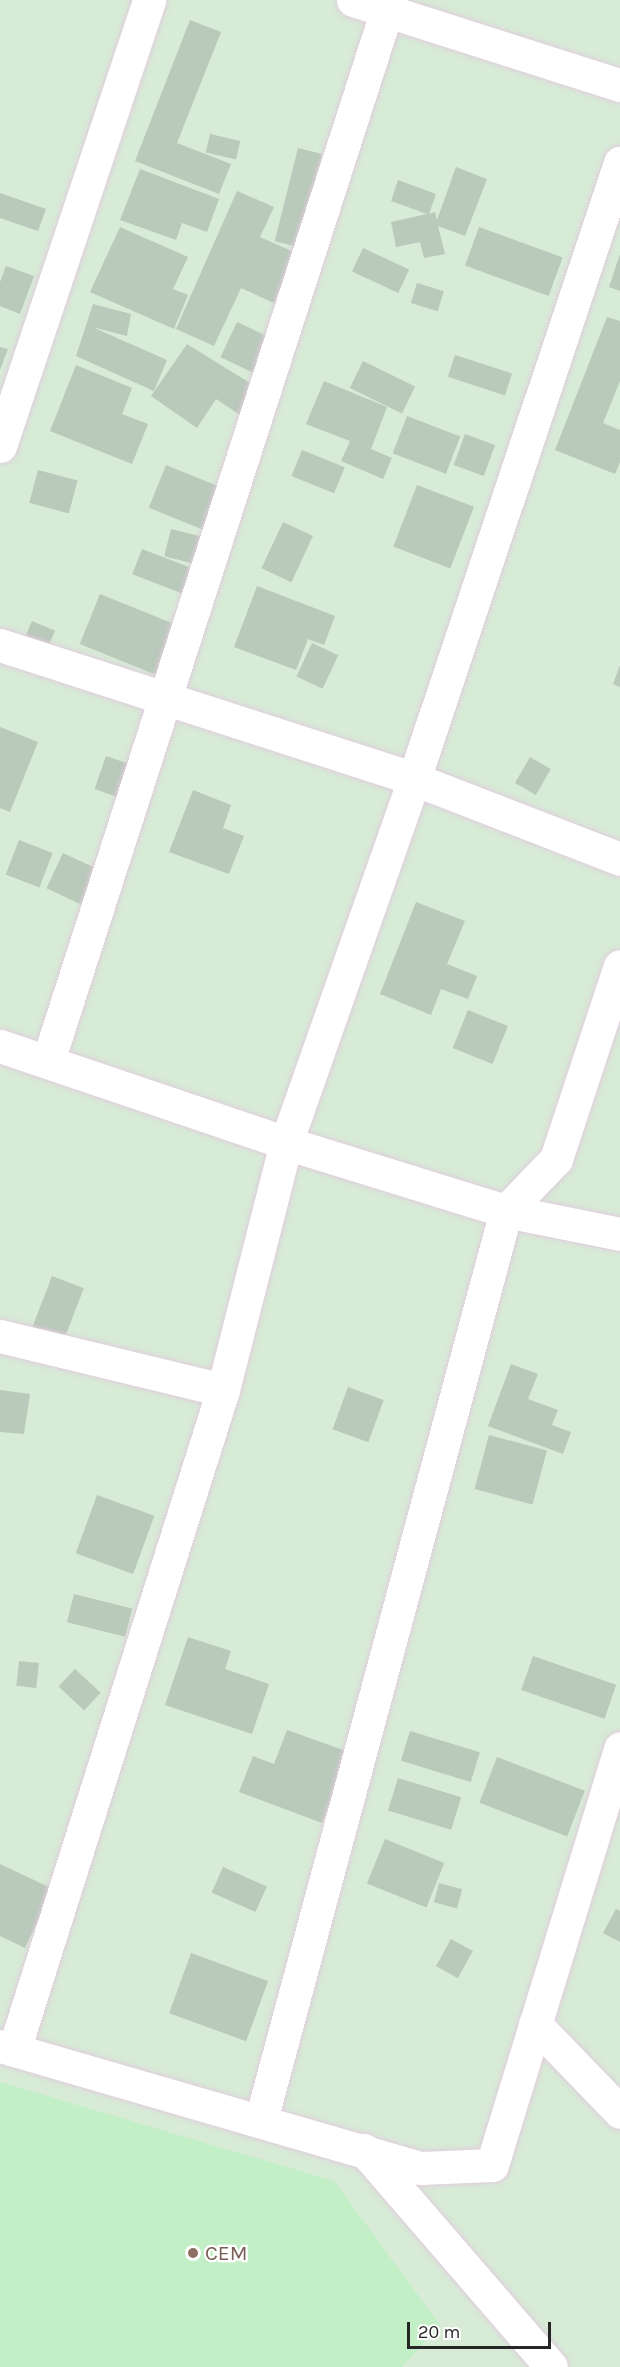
<!DOCTYPE html>
<style>
body{margin:0}
#map{position:relative;width:620px;height:2367px;overflow:hidden;background:#d7ebd6;font-family:Karla,sans-serif}
div>[style]{position:absolute}
.education>*{inset:0;background:#c3efc6}
.building>*{inset:0;background:#b9c9ba;transform-origin:0 0}
.roads{filter:drop-shadow(0 0 2px #e1ccdd) drop-shadow(0 0 2px #e1ccdd)}
.street>*{height:33px;margin:-16.5px;padding:0 16.5px;transform-origin:16.5px;border-radius:16.5px;background:#fff}
.dots>*{width:16px;height:16px;translate:-50% -50%;box-sizing:border-box;border:3px solid #fff;border-radius:50%}
span{translate:-50% -50%;white-space:nowrap;text-align:center;line-height:1.15;-webkit-text-stroke:4.5px #fff;paint-order:stroke}
.education-label{font-size:21px;color:#785e54}
.left{translate:0 -50%;text-align:left}
.scale{position:absolute;left:407px;top:2322px;width:144px;height:27px;box-sizing:border-box;border:3px solid #262626;border-top:0;padding-left:8px;font-size:18px;line-height:21px;white-space:nowrap;color:#262626;-webkit-text-stroke:4px #fff;paint-order:stroke}
</style>
<div id="map">
<div class="education">
<i style="clip-path:polygon(0 2082px,334px 2181px,440px 2325px,402px 2367px,0 2367px)"></i>
</div>
<div class="building">
<i style="clip-path:polygon(190px 20px,221px 32px,177px 143px,231px 164px,219px 194px,135px 161px)"></i>
<i style="left:210px;top:134px;width:31px;height:19px;rotate:13deg"></i>
<i style="left:298px;top:148px;width:25px;height:96px;rotate:14deg"></i>
<i style="clip-path:polygon(456px 167px,487px 179px,465px 236px,438px 226px,445px 254px,424px 258px,420px 242px,396px 247px,391px 222px,427px 214px,391px 201px,398px 180px,436px 194px,429px 214px,435px 212px,437px 220px)"></i>
<i style="clip-path:polygon(140px 169px,219px 199px,207px 232px,182px 223px,176px 240px,120px 220px)"></i>
<i style="clip-path:polygon(237px 191px,274px 207px,260px 237px,296px 253px,274px 303px,241px 288px,214px 346px,176px 329px)"></i>
<i style="clip-path:polygon(0 193px,46px 209px,38px 231px,0 218px)"></i>
<i style="clip-path:polygon(120px 227px,188px 257px,173px 289px,188px 295px,174px 329px,90px 292px)"></i>
<i style="left:479px;top:227px;width:89px;height:41px;rotate:20deg"></i>
<i style="left:363px;top:248px;width:51px;height:26px;rotate:25deg"></i>
<i style="clip-path:polygon(620px 254px,620px 291px,609px 287px)"></i>
<i style="clip-path:polygon(6px 266px,34px 276px,20px 314px,0 306px,0 282px)"></i>
<i style="left:417px;top:283px;width:28px;height:21px;rotate:17deg"></i>
<i style="clip-path:polygon(93px 304px,131px 314px,127px 336px,92px 327px,167px 360px,154px 391px,76px 356px)"></i>
<i style="clip-path:polygon(607px 317px,620px 321px,620px 381px,603px 423px,620px 430px,620px 462px,615px 474px,555px 450px)"></i>
<i style="left:237px;top:322px;width:40px;height:39px;rotate:25deg"></i>
<i style="clip-path:polygon(187px 344px,258px 388px,240px 415px,216px 399px,197px 428px,151px 396px)"></i>
<i style="clip-path:polygon(0 347px,8px 349px,0 370px)"></i>
<i style="left:455px;top:355px;width:60px;height:23px;rotate:18deg"></i>
<i style="left:363px;top:361px;width:58px;height:30px;rotate:26deg"></i>
<i style="clip-path:polygon(76px 365px,132px 388px,122px 414px,148px 424px,132px 464px,50px 431px)"></i>
<i style="clip-path:polygon(324px 381px,387px 407px,371px 449px,392px 458px,383px 479px,341px 461px,350px 441px,306px 424px)"></i>
<i style="left:407px;top:416px;width:57px;height:40px;rotate:21deg"></i>
<i style="left:465px;top:434px;width:32px;height:33px;rotate:20deg"></i>
<i style="left:302px;top:450px;width:46px;height:28px;rotate:22deg"></i>
<i style="left:166px;top:465px;width:58px;height:46px;rotate:22deg"></i>
<i style="left:38px;top:470px;width:41px;height:34px;rotate:15deg"></i>
<i style="left:417px;top:485px;width:61px;height:66px;rotate:21deg"></i>
<i style="left:283px;top:522px;width:33px;height:51px;rotate:25deg"></i>
<i style="left:171px;top:529px;width:34px;height:28px;rotate:14deg"></i>
<i style="left:142px;top:549px;width:62px;height:27px;rotate:21deg"></i>
<i style="clip-path:polygon(257px 586px,335px 616px,324px 645px,308px 639px,296px 670px,234px 647px)"></i>
<i style="left:100px;top:594px;width:88px;height:54px;rotate:22deg"></i>
<i style="left:32px;top:621px;width:25px;height:37px;rotate:23deg"></i>
<i style="left:312px;top:643px;width:29px;height:37px;rotate:25deg"></i>
<i style="clip-path:polygon(620px 665px,620px 687px,613px 684px)"></i>
<i style="clip-path:polygon(0 727px,38px 742px,10px 812px,0 808px)"></i>
<i style="left:106px;top:756px;width:28px;height:35px;rotate:19deg"></i>
<i style="left:530px;top:757px;width:24px;height:30px;rotate:30deg"></i>
<i style="clip-path:polygon(193px 790px,231px 805px,223px 828px,244px 836px,229px 874px,169px 852px)"></i>
<i style="left:19px;top:840px;width:36px;height:37px;rotate:21deg"></i>
<i style="left:63px;top:853px;width:47px;height:39px;rotate:25deg"></i>
<i style="clip-path:polygon(416px 902px,465px 921px,447px 964px,477px 976px,468px 999px,441px 989px,431px 1015px,380px 994px)"></i>
<i style="left:468px;top:1010px;width:43px;height:41px;rotate:22deg"></i>
<i style="left:52px;top:1276px;width:34px;height:57px;rotate:21deg"></i>
<i style="clip-path:polygon(511px 1364px,538px 1374px,528px 1399px,558px 1410px,552px 1425px,571px 1432px,563px 1454px,488px 1426px)"></i>
<i style="left:348px;top:1387px;width:38px;height:45px;rotate:20deg"></i>
<i style="clip-path:polygon(0 1390px,30px 1394px,24px 1434px,0 1432px)"></i>
<i style="left:489px;top:1435px;width:60px;height:56px;rotate:15deg"></i>
<i style="left:97px;top:1495px;width:61px;height:62px;rotate:20deg"></i>
<i style="left:74px;top:1594px;width:60px;height:29px;rotate:14deg"></i>
<i style="clip-path:polygon(188px 1637px,231px 1651px,225px 1669px,269px 1684px,252px 1734px,165px 1705px)"></i>
<i style="left:533px;top:1656px;width:88px;height:36px;rotate:19deg"></i>
<i style="left:19px;top:1661px;width:20px;height:25px;rotate:6deg"></i>
<i style="left:75px;top:1669px;width:35px;height:24px;rotate:43deg"></i>
<i style="clip-path:polygon(287px 1730px,349px 1752px,322px 1823px,239px 1792px,253px 1756px,274px 1764px)"></i>
<i style="left:410px;top:1731px;width:73px;height:31px;rotate:17deg"></i>
<i style="left:497px;top:1757px;width:94px;height:49px;rotate:21deg"></i>
<i style="left:398px;top:1778px;width:66px;height:34px;rotate:17deg"></i>
<i style="left:385px;top:1839px;width:64px;height:48px;rotate:22deg"></i>
<i style="clip-path:polygon(0 1864px,53px 1889px,25px 1948px,0 1936px)"></i>
<i style="left:223px;top:1867px;width:48px;height:28px;rotate:24deg"></i>
<i style="left:439px;top:1883px;width:24px;height:20px;rotate:15deg"></i>
<i style="clip-path:polygon(616px 1909px,620px 1911px,620px 1942px,603px 1933px)"></i>
<i style="left:451px;top:1939px;width:25px;height:31px;rotate:29deg"></i>
<i style="left:191px;top:1953px;width:82px;height:64px;rotate:20deg"></i>
</div>
<div class="roads">
<div class="street">
<i style="left:353px;top:0;width:280px;rotate:17.7deg"></i>
<i style="left:0;top:446px;width:470px;rotate:-71.5deg"></i>
<i style="left:0;top:645px;width:435px;rotate:17.9deg"></i>
<i style="left:414px;top:779px;width:221px;rotate:21.2deg"></i>
<i style="left:0;top:1046px;width:302px;rotate:18.7deg"></i>
<i style="left:286px;top:1143px;width:230px;rotate:17.2deg"></i>
<i style="left:506px;top:1211px;width:116px;rotate:11.4deg"></i>
<i style="left:48px;top:1061px;width:1115px;rotate:-72.13deg"></i>
<i style="left:0;top:1336px;width:229px;rotate:13.6deg"></i>
<i style="left:535px;top:2024px;width:122px;rotate:46deg"></i>
<i style="left:0;top:2046px;width:438px;rotate:16.2deg"></i>
<i style="left:421px;top:2168px;width:71px;rotate:-2.4deg"></i>
<i style="left:492px;top:2165px;width:436px;rotate:-72.9deg"></i>
<i style="left:14px;top:2050px;width:692px;rotate:-72.43deg"></i>
<i style="left:223px;top:1390px;width:255px;rotate:-75.7deg"></i>
<i style="left:286px;top:1143px;width:386px;rotate:-70.6deg"></i>
<i style="left:414px;top:779px;width:650px;rotate:-71.51deg"></i>
<i style="left:261px;top:2120px;width:941px;rotate:-74.92deg"></i>
<i style="left:506px;top:1211px;width:72px;rotate:-46.1deg"></i>
<i style="left:556px;top:1159px;width:203px;rotate:-71.7deg"></i>
<i style="left:364px;top:2150px;width:286px;rotate:49.2deg"></i>
</div>
</div>
<div class="dots">
<i style="left:193px;top:2253px;background:#8d6e63"></i>
</div>
<div class="education-label">
<span class="left" style="left:205px;top:2253px">CEM</span>
</div>
<div class="scale">20 m</div>
</div>
